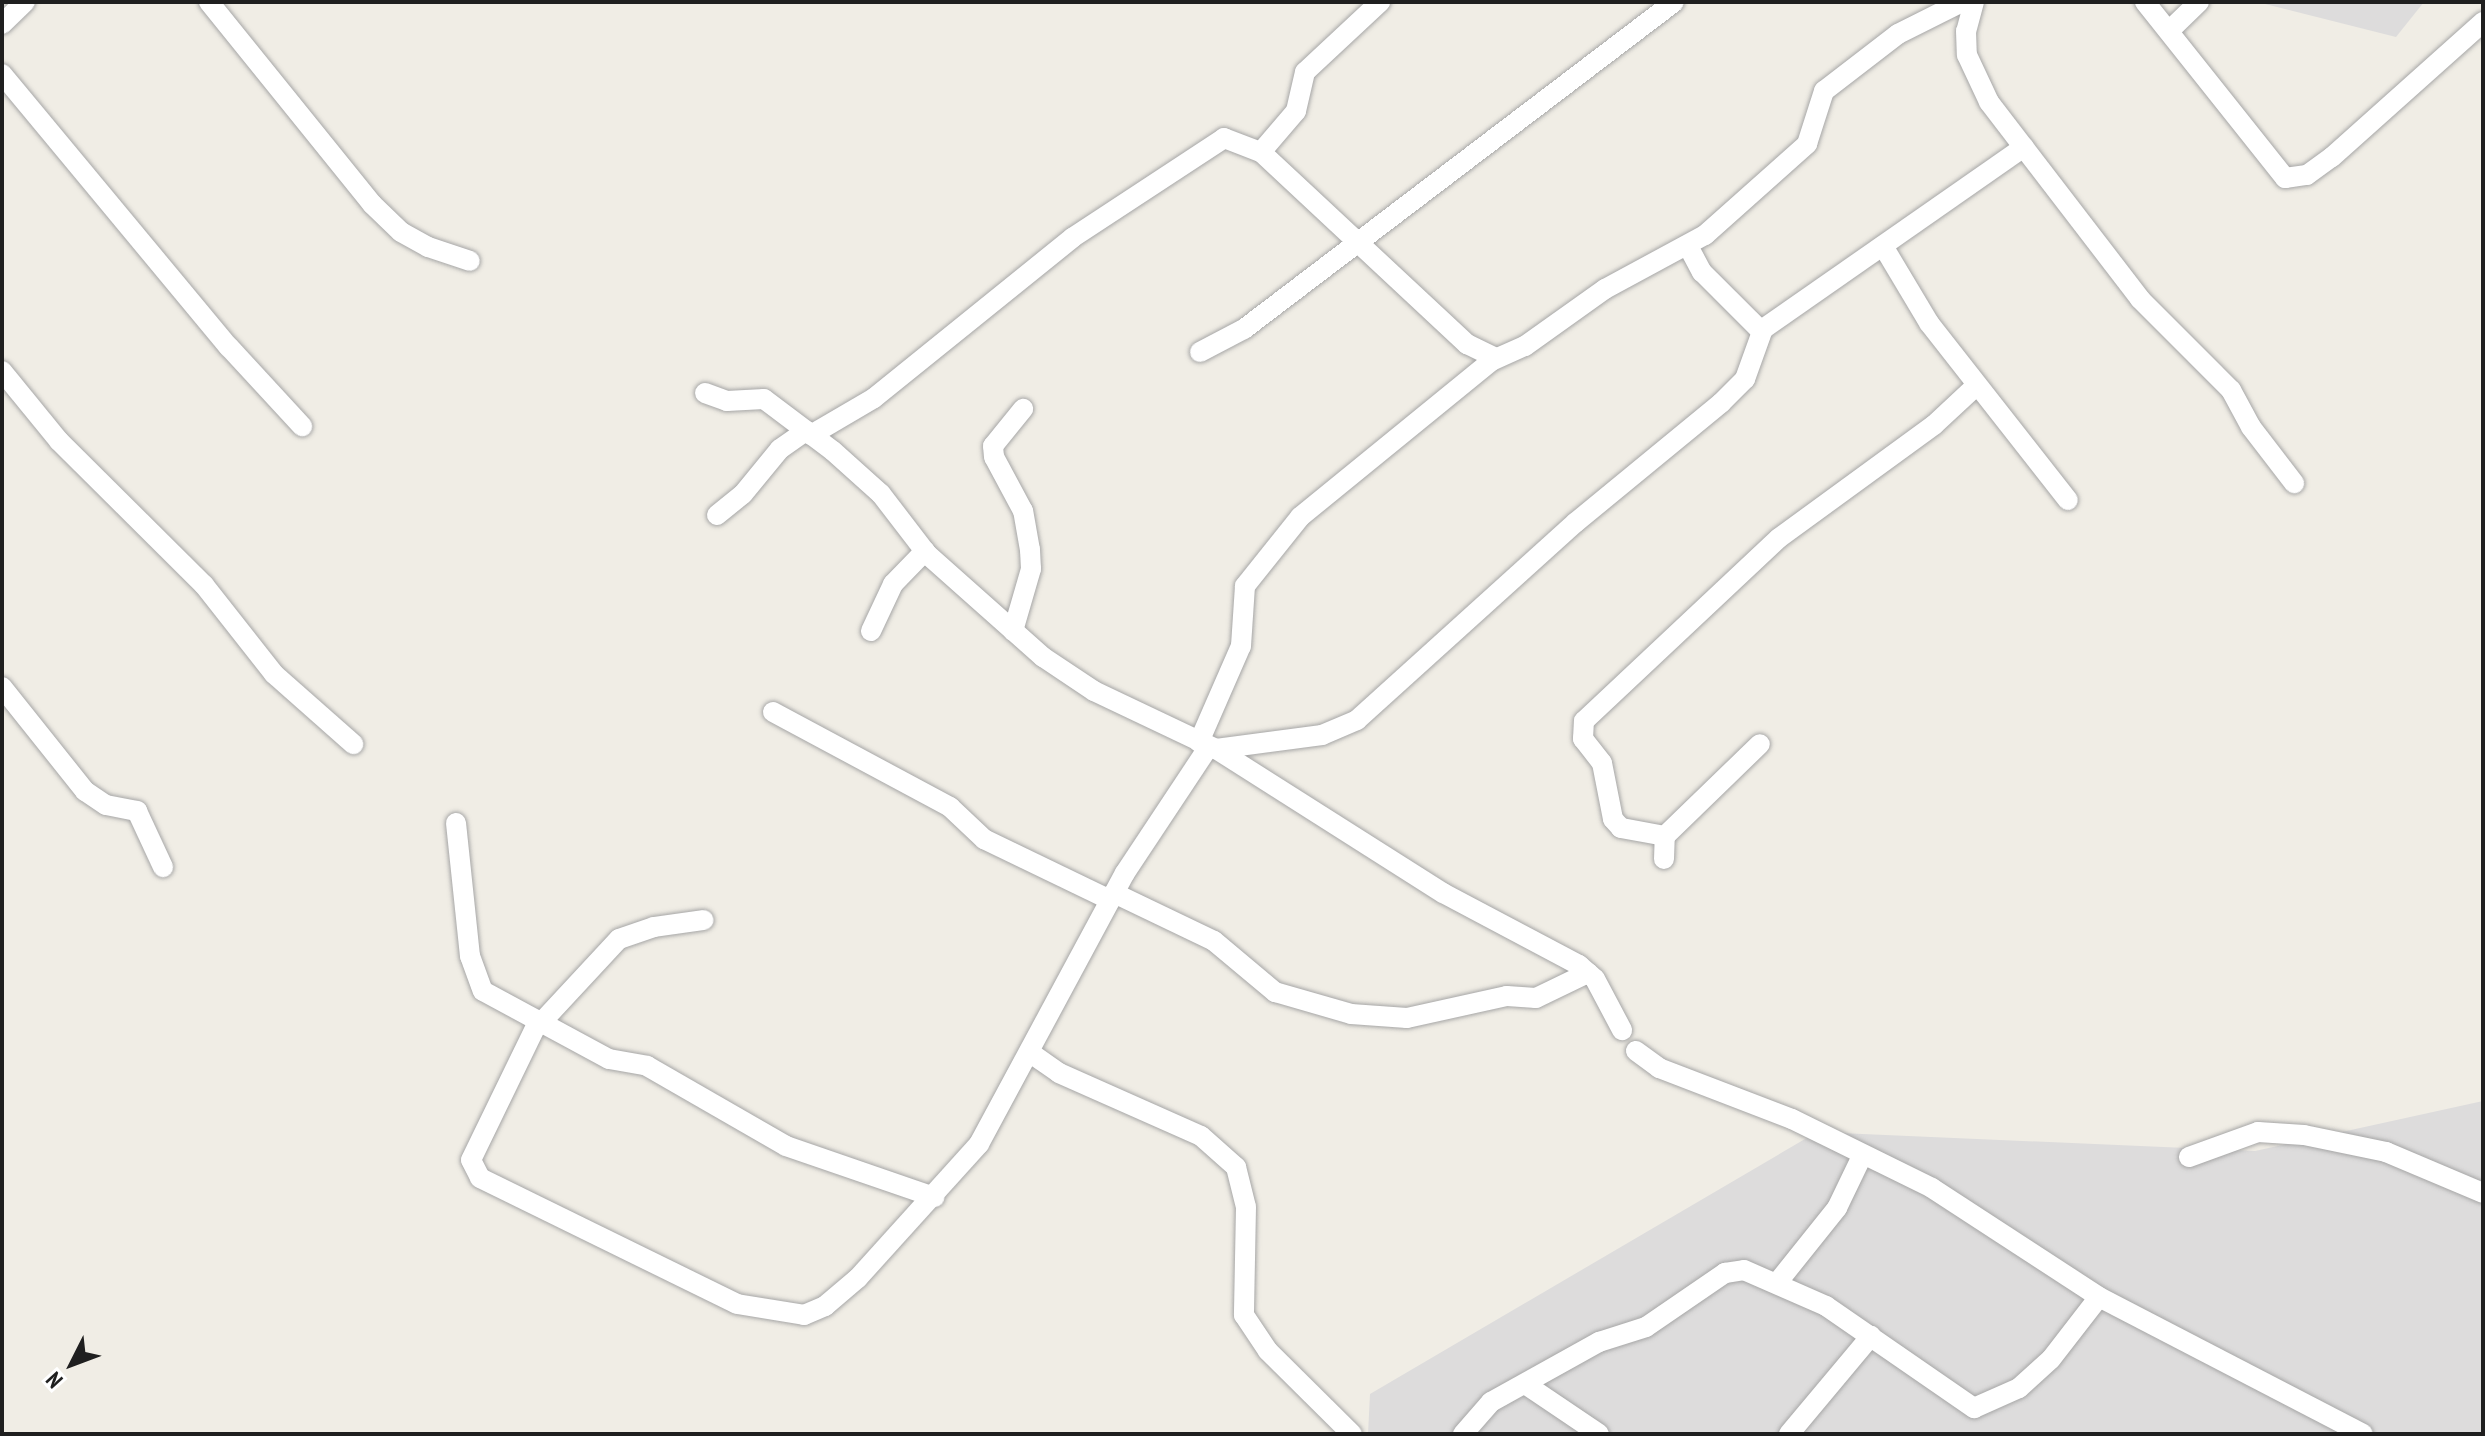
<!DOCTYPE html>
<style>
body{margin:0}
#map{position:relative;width:2485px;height:1436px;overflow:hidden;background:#f0ede5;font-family:"PT Sans Narrow",sans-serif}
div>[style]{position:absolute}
.residential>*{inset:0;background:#dddcdc}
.roads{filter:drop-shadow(0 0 2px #a6a6a6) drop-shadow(0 0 2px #a6a6a6)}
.minor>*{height:20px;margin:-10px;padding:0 10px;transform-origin:10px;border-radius:10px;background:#fff}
span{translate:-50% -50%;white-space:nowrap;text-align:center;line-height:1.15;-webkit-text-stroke:8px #fff;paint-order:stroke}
.frame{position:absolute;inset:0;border:4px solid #1f1f1f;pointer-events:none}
.north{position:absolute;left:32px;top:1324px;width:80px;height:80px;-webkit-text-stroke:6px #fff;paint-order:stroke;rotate:228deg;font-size:22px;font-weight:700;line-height:32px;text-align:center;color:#1f1f1f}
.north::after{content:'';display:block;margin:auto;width:28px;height:36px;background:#1f1f1f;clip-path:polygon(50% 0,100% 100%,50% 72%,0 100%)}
</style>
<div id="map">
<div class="residential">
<i style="clip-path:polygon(2257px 2px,2424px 2px,2396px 37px)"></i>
<i style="clip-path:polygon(2483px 1101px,2483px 1434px,1368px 1434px,1370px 1394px,1817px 1132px,2255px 1151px)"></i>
</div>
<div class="roads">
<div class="minor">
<i style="left:209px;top:2px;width:260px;rotate:51.1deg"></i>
<i style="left:372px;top:204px;width:40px;rotate:44deg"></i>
<i style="left:401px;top:232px;width:31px;rotate:29deg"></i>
<i style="left:428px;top:247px;width:44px;rotate:18.4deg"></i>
<i style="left:1974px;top:2px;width:30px;rotate:105deg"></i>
<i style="left:1966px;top:31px;width:24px;rotate:88deg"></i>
<i style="left:1967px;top:55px;width:52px;rotate:64.9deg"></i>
<i style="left:1989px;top:102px;width:248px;rotate:52.5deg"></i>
<i style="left:2140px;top:299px;width:129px;rotate:45deg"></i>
<i style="left:2231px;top:390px;width:42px;rotate:61.6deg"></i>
<i style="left:2251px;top:427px;width:71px;rotate:52.5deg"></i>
<i style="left:2145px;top:2px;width:225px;rotate:51.5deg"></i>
<i style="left:2285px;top:178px;width:22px;rotate:-8deg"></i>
<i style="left:2307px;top:175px;width:31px;rotate:-36deg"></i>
<i style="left:2332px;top:157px;width:203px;rotate:-41.8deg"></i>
<i style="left:2px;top:24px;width:32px;rotate:-44deg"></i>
<i style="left:2171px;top:29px;width:39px;rotate:-44deg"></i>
<i style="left:2px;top:74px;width:355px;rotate:50.3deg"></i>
<i style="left:229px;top:347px;width:108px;rotate:47.3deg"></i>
<i style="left:1261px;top:152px;width:54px;rotate:-49.5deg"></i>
<i style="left:1296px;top:111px;width:40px;rotate:-77deg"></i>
<i style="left:1305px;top:72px;width:103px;rotate:-43deg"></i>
<i style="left:1688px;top:246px;width:30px;rotate:62deg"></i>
<i style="left:1702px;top:272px;width:83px;rotate:45deg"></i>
<i style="left:1883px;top:246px;width:90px;rotate:59.1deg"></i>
<i style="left:1929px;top:323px;width:225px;rotate:51.9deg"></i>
<i style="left:1200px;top:352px;width:50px;rotate:-27.6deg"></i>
<i style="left:1244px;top:329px;width:540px;rotate:-37.25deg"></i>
<i style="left:2px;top:371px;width:90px;rotate:50.8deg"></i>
<i style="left:59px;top:441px;width:204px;rotate:44.8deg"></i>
<i style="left:204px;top:585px;width:113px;rotate:51.8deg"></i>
<i style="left:274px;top:674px;width:106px;rotate:41.5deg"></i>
<i style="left:705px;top:393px;width:23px;rotate:20deg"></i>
<i style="left:727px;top:401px;width:37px;rotate:-3deg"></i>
<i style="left:764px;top:399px;width:86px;rotate:37deg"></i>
<i style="left:833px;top:451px;width:64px;rotate:41.9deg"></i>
<i style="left:881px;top:494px;width:76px;rotate:52.5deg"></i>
<i style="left:927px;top:554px;width:155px;rotate:41.6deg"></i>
<i style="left:1043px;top:657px;width:61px;rotate:33.7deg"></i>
<i style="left:1094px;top:691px;width:135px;rotate:25.4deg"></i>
<i style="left:1216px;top:749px;width:269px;rotate:32.4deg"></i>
<i style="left:1443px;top:893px;width:154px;rotate:27.9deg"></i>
<i style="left:1579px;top:965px;width:21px;rotate:41deg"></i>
<i style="left:1595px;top:979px;width:58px;rotate:62.1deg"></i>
<i style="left:811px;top:435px;width:73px;rotate:-30.4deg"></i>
<i style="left:874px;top:398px;width:255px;rotate:-38.9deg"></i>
<i style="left:1072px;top:238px;width:182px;rotate:-33.3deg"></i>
<i style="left:1224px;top:138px;width:40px;rotate:21deg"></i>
<i style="left:1261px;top:152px;width:282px;rotate:43deg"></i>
<i style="left:1467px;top:344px;width:32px;rotate:26deg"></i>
<i style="left:717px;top:515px;width:33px;rotate:-39deg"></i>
<i style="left:743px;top:494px;width:58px;rotate:-50.6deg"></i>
<i style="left:780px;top:449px;width:32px;rotate:-35deg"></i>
<i style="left:871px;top:631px;width:52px;rotate:-64.9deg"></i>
<i style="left:893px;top:584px;width:46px;rotate:-45.9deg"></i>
<i style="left:1013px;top:631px;width:65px;rotate:-73.8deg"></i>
<i style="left:1031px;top:569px;width:19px;rotate:-93deg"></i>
<i style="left:1030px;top:550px;width:40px;rotate:-100deg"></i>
<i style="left:1023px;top:511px;width:61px;rotate:-118.2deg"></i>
<i style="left:994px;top:457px;width:11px;rotate:-95deg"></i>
<i style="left:993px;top:446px;width:48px;rotate:-51deg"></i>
<i style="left:2px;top:687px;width:133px;rotate:51.4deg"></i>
<i style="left:85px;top:791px;width:25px;rotate:34deg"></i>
<i style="left:106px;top:805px;width:32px;rotate:11deg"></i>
<i style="left:137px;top:811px;width:62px;rotate:65.1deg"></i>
<i style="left:773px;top:712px;width:201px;rotate:28.2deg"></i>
<i style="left:950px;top:807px;width:47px;rotate:43.3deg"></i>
<i style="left:984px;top:839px;width:140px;rotate:25.8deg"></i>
<i style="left:1199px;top:742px;width:105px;rotate:-66.4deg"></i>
<i style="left:1241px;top:646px;width:60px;rotate:-86.2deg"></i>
<i style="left:1245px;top:586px;width:88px;rotate:-51.4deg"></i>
<i style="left:1300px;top:517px;width:247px;rotate:-39.2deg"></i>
<i style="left:1491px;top:361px;width:37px;rotate:-24deg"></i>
<i style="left:1525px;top:346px;width:98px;rotate:-35.5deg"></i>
<i style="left:1605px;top:289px;width:114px;rotate:-28.4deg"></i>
<i style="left:1705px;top:235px;width:137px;rotate:-41.7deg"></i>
<i style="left:1807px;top:144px;width:56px;rotate:-72.2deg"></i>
<i style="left:1824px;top:91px;width:93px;rotate:-37.6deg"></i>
<i style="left:1898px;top:34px;width:72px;rotate:-26.6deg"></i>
<i style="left:1216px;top:749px;width:107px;rotate:-7.5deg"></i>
<i style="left:1322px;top:735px;width:38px;rotate:-23deg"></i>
<i style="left:1357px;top:720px;width:294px;rotate:-42.1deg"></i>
<i style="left:1575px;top:523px;width:189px;rotate:-39.4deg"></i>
<i style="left:1721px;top:403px;width:34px;rotate:-45deg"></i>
<i style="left:1745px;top:379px;width:53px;rotate:-70.2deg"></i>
<i style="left:1763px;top:329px;width:318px;rotate:-34.9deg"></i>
<i style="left:456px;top:823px;width:134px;rotate:84deg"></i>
<i style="left:470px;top:956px;width:37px;rotate:70deg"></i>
<i style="left:483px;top:991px;width:143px;rotate:28.4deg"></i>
<i style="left:609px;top:1059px;width:39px;rotate:10deg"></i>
<i style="left:647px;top:1066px;width:160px;rotate:29.9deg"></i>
<i style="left:786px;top:1146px;width:157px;rotate:19deg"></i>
<i style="left:1665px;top:836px;width:132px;rotate:-44.1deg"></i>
<i style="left:1664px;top:859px;width:23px;rotate:-88deg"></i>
<i style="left:1665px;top:836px;width:45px;rotate:-169.7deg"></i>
<i style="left:1621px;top:828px;width:12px;rotate:-132deg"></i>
<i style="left:1613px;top:819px;width:57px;rotate:-101.1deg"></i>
<i style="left:1602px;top:763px;width:31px;rotate:-128deg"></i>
<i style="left:1583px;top:739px;width:18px;rotate:-87deg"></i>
<i style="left:1584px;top:721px;width:267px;rotate:-43.2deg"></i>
<i style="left:1779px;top:538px;width:192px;rotate:-36.1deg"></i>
<i style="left:1934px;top:425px;width:57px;rotate:-42.9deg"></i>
<i style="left:1114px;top:893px;width:111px;rotate:25.6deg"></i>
<i style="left:1214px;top:941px;width:80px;rotate:39.9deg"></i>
<i style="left:1275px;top:992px;width:79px;rotate:16.1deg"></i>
<i style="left:1351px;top:1014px;width:56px;rotate:4.1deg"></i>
<i style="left:1407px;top:1018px;width:102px;rotate:-12.4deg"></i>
<i style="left:1507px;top:996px;width:29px;rotate:4deg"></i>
<i style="left:1536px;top:998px;width:58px;rotate:-25.7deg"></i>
<i style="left:537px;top:1024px;width:151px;rotate:115.9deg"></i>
<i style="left:471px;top:1160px;width:20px;rotate:63deg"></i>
<i style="left:480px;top:1178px;width:286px;rotate:26.1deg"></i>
<i style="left:737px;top:1304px;width:68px;rotate:9.3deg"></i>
<i style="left:804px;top:1315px;width:23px;rotate:-23deg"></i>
<i style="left:825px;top:1306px;width:43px;rotate:-40.3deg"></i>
<i style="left:858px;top:1278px;width:181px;rotate:-47.9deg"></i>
<i style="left:979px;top:1144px;width:308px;rotate:-61.7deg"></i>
<i style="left:1125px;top:873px;width:152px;rotate:-56.5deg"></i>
<i style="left:539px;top:1025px;width:117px;rotate:-47.1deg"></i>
<i style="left:619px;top:939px;width:37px;rotate:-19deg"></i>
<i style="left:654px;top:927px;width:50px;rotate:-8deg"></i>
<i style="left:1636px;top:1051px;width:29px;rotate:36deg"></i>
<i style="left:1659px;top:1068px;width:142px;rotate:21deg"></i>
<i style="left:1792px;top:1119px;width:156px;rotate:26.2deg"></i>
<i style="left:1932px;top:1188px;width:199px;rotate:33.1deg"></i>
<i style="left:2099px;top:1297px;width:297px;rotate:27.4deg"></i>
<i style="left:1032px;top:1054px;width:33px;rotate:35deg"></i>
<i style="left:1059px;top:1073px;width:155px;rotate:23.9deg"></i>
<i style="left:1201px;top:1136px;width:47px;rotate:41.5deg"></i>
<i style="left:1236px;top:1167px;width:41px;rotate:76deg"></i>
<i style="left:1246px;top:1207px;width:108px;rotate:91.1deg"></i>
<i style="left:1244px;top:1315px;width:43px;rotate:56.3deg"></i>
<i style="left:1268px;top:1351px;width:118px;rotate:44.7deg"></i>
<i style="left:2189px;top:1157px;width:73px;rotate:-19.9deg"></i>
<i style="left:2258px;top:1132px;width:46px;rotate:3.7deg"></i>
<i style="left:2304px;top:1135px;width:84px;rotate:11.7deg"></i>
<i style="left:2386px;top:1152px;width:105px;rotate:22.9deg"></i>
<i style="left:1777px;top:1283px;width:96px;rotate:-51.3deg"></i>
<i style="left:1837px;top:1208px;width:58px;rotate:-64.3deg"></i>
<i style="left:1525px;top:1384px;width:89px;rotate:34deg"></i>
<i style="left:1463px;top:1434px;width:43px;rotate:-48.8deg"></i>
<i style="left:1491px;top:1402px;width:124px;rotate:-29.1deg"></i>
<i style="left:1599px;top:1342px;width:49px;rotate:-17.7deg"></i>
<i style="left:1646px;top:1327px;width:96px;rotate:-34.4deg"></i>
<i style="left:1725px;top:1273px;width:19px;rotate:-9deg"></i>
<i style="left:1744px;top:1270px;width:90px;rotate:23.7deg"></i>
<i style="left:1826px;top:1306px;width:180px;rotate:34.6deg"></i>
<i style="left:1974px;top:1408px;width:49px;rotate:-24deg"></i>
<i style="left:2019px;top:1388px;width:43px;rotate:-42.2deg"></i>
<i style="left:2051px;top:1359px;width:78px;rotate:-52.3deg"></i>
<i style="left:1789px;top:1434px;width:128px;rotate:-50.1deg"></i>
</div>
</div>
<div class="frame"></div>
<div class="north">N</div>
</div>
